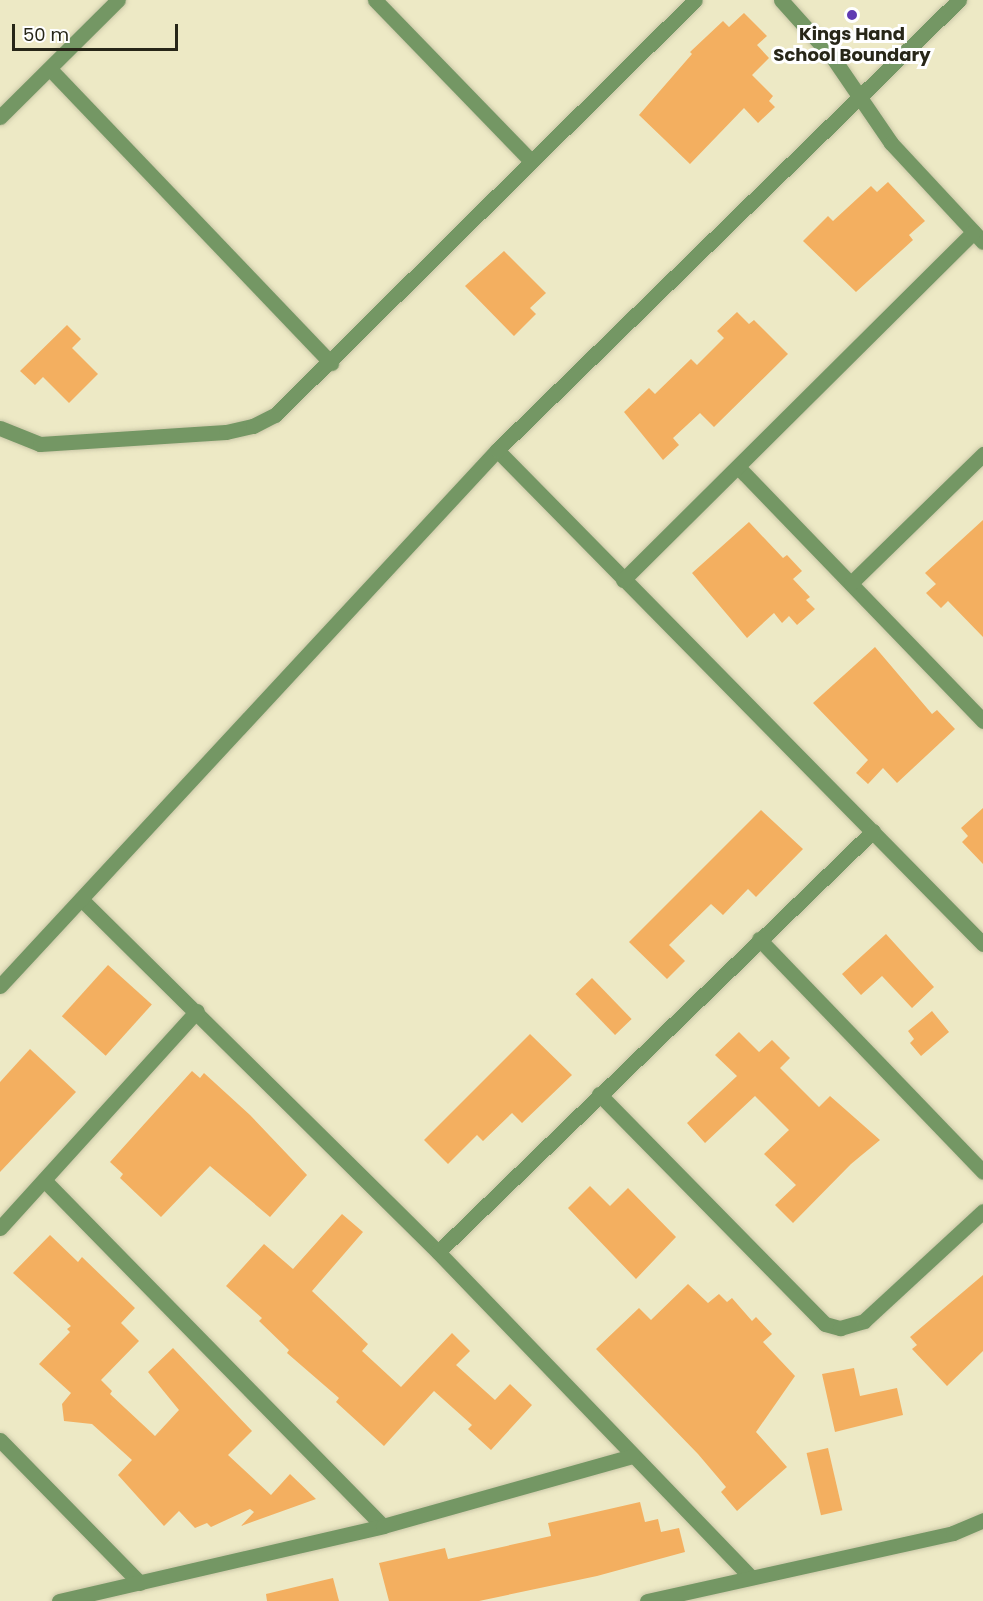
<!DOCTYPE html>
<style>
body{margin:0}
#map{position:relative;width:983px;height:1601px;overflow:hidden;background:#ede9c5;font-family:Poppins,sans-serif}
div>[style]{position:absolute}
.building>*{inset:0;background:#f3af60;transform-origin:0 0}
.roads{filter:drop-shadow(0 0 2px #c9c6a6) drop-shadow(0 0 2px #c9c6a6)}
.street>*{height:15px;margin:-7.5px;padding:0 7.5px;transform-origin:7.5px;border-radius:7.5px;background:#749764}
.dots>*{width:16px;height:16px;translate:-50% -50%;box-sizing:border-box;border:3px solid #fff;border-radius:50%}
span{translate:-50% -50%;white-space:nowrap;text-align:center;line-height:1.15;-webkit-text-stroke:6px #fff;paint-order:stroke}
.poi-label{font-size:18px;color:#272618;font-weight:700}
.scale{position:absolute;left:12px;top:24px;width:166px;height:27px;box-sizing:border-box;border:3px solid #272618;border-top:0;padding-left:8px;font-size:18px;line-height:21px;white-space:nowrap;color:#272618;-webkit-text-stroke:4px #fff;paint-order:stroke}
</style>
<div id="map">
<div class="building">
<i style="clip-path:polygon(744px 13px,767px 36px,757px 45px,769px 58px,752px 75px,773px 96px,769px 101px,775px 107px,758px 123px,744px 108px,690px 164px,639px 115px,692px 54px,690px 52px,723px 21px,729px 27px)"></i>
<i style="clip-path:polygon(888px 182px,925px 221px,909px 235px,913px 240px,856px 292px,803px 241px,828px 216px,833px 221px,871px 186px,877px 192px)"></i>
<i style="clip-path:polygon(504px 251px,546px 293px,530px 308px,536px 314px,514px 336px,465px 286px)"></i>
<i style="clip-path:polygon(737px 312px,749px 324px,754px 320px,788px 354px,714px 427px,700px 413px,673px 438px,679px 445px,663px 460px,624px 412px,649px 388px,655px 394px,691px 359px,697px 365px,724px 338px,717px 331px)"></i>
<i style="clip-path:polygon(67px 325px,81px 339px,72px 348px,98px 374px,69px 403px,43px 377px,35px 385px,20px 371px)"></i>
<i style="clip-path:polygon(983px 520px,983px 637px,948px 601px,941px 608px,926px 593px,936px 584px,925px 573px)"></i>
<i style="clip-path:polygon(749px 522px,783px 558px,787px 555px,802px 571px,793px 579px,810px 597px,806px 600px,815px 609px,797px 625px,789px 616px,782px 623px,774px 613px,747px 638px,692px 573px)"></i>
<i style="clip-path:polygon(875px 647px,932px 714px,937px 710px,955px 729px,897px 783px,883px 768px,868px 784px,856px 773px,868px 760px,813px 703px)"></i>
<i style="clip-path:polygon(983px 808px,983px 864px,962px 842px,968px 836px,961px 828px)"></i>
<i style="clip-path:polygon(761px 810px,803px 849px,756px 897px,748px 889px,723px 915px,711px 904px,669px 945px,685px 961px,667px 979px,629px 942px)"></i>
<i style="clip-path:polygon(886px 934px,934px 987px,912px 1008px,882px 976px,861px 995px,842px 974px)"></i>
<i style="left:108px;top:965px;width:59px;height:69px;rotate:42deg"></i>
<i style="left:592px;top:978px;width:57px;height:23px;rotate:46deg"></i>
<i style="clip-path:polygon(932px 1011px,949px 1032px,921px 1056px,910px 1043px,914px 1039px,908px 1031px)"></i>
<i style="clip-path:polygon(739px 1032px,759px 1052px,772px 1040px,790px 1058px,780px 1068px,819px 1107px,830px 1096px,880px 1140px,851px 1164px,793px 1223px,775px 1205px,796px 1185px,764px 1154px,789px 1130px,755px 1096px,705px 1143px,687px 1123px,737px 1076px,715px 1055px)"></i>
<i style="clip-path:polygon(530px 1034px,572px 1075px,522px 1123px,512px 1113px,483px 1141px,477px 1135px,448px 1164px,424px 1140px)"></i>
<i style="clip-path:polygon(30px 1049px,76px 1092px,0 1172px,0 1082px)"></i>
<i style="clip-path:polygon(192px 1071px,200px 1078px,204px 1073px,250px 1115px,307px 1175px,270px 1217px,210px 1166px,161px 1217px,120px 1178px,123px 1174px,110px 1162px)"></i>
<i style="clip-path:polygon(590px 1186px,610px 1206px,628px 1188px,676px 1237px,636px 1279px,568px 1208px)"></i>
<i style="clip-path:polygon(342px 1214px,363px 1232px,312px 1291px,368px 1344px,362px 1351px,401px 1387px,452px 1333px,470px 1351px,456px 1365px,495px 1400px,510px 1384px,532px 1405px,491px 1450px,468px 1429px,472px 1425px,434px 1391px,384px 1446px,336px 1402px,339px 1398px,287px 1353px,289px 1350px,259px 1321px,262px 1318px,226px 1286px,264px 1244px,293px 1269px)"></i>
<i style="clip-path:polygon(50px 1235px,78px 1262px,82px 1257px,135px 1308px,121px 1323px,139px 1341px,101px 1380px,112px 1391px,110px 1394px,155px 1436px,179px 1410px,148px 1372px,173px 1348px,252px 1431px,228px 1455px,271px 1495px,290px 1474px,316px 1499px,241px 1526px,254px 1512px,250px 1509px,211px 1527px,207px 1523px,195px 1528px,179px 1511px,164px 1526px,118px 1475px,132px 1460px,92px 1424px,64px 1421px,62px 1404px,71px 1393px,39px 1364px,70px 1332px,67px 1329px,71px 1326px,13px 1273px)"></i>
<i style="clip-path:polygon(983px 1275px,983px 1351px,947px 1386px,912px 1349px,917px 1345px,910px 1337px)"></i>
<i style="clip-path:polygon(688px 1284px,708px 1303px,719px 1294px,727px 1302px,732px 1298px,752px 1321px,756px 1317px,772px 1334px,763px 1342px,795px 1376px,756px 1432px,787px 1467px,737px 1511px,721px 1492px,726px 1487px,698px 1454px,596px 1349px,639px 1308px,651px 1320px)"></i>
<i style="clip-path:polygon(854px 1368px,860px 1396px,897px 1388px,903px 1415px,835px 1432px,822px 1374px)"></i>
<i style="left:828px;top:1448px;width:64px;height:22px;rotate:77deg"></i>
<i style="clip-path:polygon(640px 1502px,645px 1522px,658px 1519px,661px 1532px,679px 1528px,685px 1552px,597px 1576px,479px 1601px,389px 1601px,379px 1563px,445px 1548px,448px 1559px,551px 1536px,548px 1523px)"></i>
<i style="clip-path:polygon(333px 1578px,339px 1601px,267px 1601px,266px 1594px)"></i>
</div>
<div class="roads">
<div class="street">
<i style="left:375px;top:0;width:224px;rotate:45.9deg"></i>
<i style="left:781px;top:0;width:78px;rotate:48.1deg"></i>
<i style="left:833px;top:58px;width:103px;rotate:55.7deg"></i>
<i style="left:891px;top:143px;width:135px;rotate:47.1deg"></i>
<i style="left:50px;top:69px;width:407px;rotate:46.3deg"></i>
<i style="left:0;top:117px;width:166px;rotate:-44.8deg"></i>
<i style="left:0;top:428px;width:43px;rotate:21.8deg"></i>
<i style="left:40px;top:444px;width:186px;rotate:-3.7deg"></i>
<i style="left:226px;top:432px;width:28px;rotate:-13deg"></i>
<i style="left:253px;top:426px;width:25px;rotate:-27deg"></i>
<i style="left:275px;top:415px;width:590px;rotate:-44.66deg"></i>
<i style="left:497px;top:450px;width:693px;rotate:45.47deg"></i>
<i style="left:738px;top:467px;width:353px;rotate:46deg"></i>
<i style="left:623px;top:580px;width:494px;rotate:-44.8deg"></i>
<i style="left:851px;top:583px;width:185px;rotate:-44.3deg"></i>
<i style="left:81px;top:899px;width:502px;rotate:44.68deg"></i>
<i style="left:438px;top:1252px;width:451px;rotate:46.1deg"></i>
<i style="left:759px;top:939px;width:323px;rotate:46.1deg"></i>
<i style="left:0;top:986px;width:731px;rotate:-47.16deg"></i>
<i style="left:497px;top:450px;width:645px;rotate:-44.25deg"></i>
<i style="left:599px;top:1094px;width:322px;rotate:45.5deg"></i>
<i style="left:825px;top:1324px;width:16px;rotate:15deg"></i>
<i style="left:840px;top:1328px;width:25px;rotate:-16deg"></i>
<i style="left:864px;top:1321px;width:162px;rotate:-42.7deg"></i>
<i style="left:44px;top:1180px;width:484px;rotate:45.6deg"></i>
<i style="left:0;top:1228px;width:293px;rotate:-47.8deg"></i>
<i style="left:438px;top:1252px;width:605px;rotate:-44.06deg"></i>
<i style="left:0;top:1440px;width:200px;rotate:45.6deg"></i>
<i style="left:59px;top:1601px;width:333px;rotate:-13deg"></i>
<i style="left:383px;top:1526px;width:259px;rotate:-15.7deg"></i>
<i style="left:647px;top:1601px;width:313px;rotate:-12.5deg"></i>
<i style="left:953px;top:1533px;width:33px;rotate:-23deg"></i>
</div>
</div>
<div class="dots">
<i style="left:852px;top:15px;background:#5f3ab2"></i>
</div>
<div class="poi-label">
<span style="left:852px;top:45px">Kings Hand<br>School Boundary</span>
</div>
<div class="scale">50 m</div>
</div>
